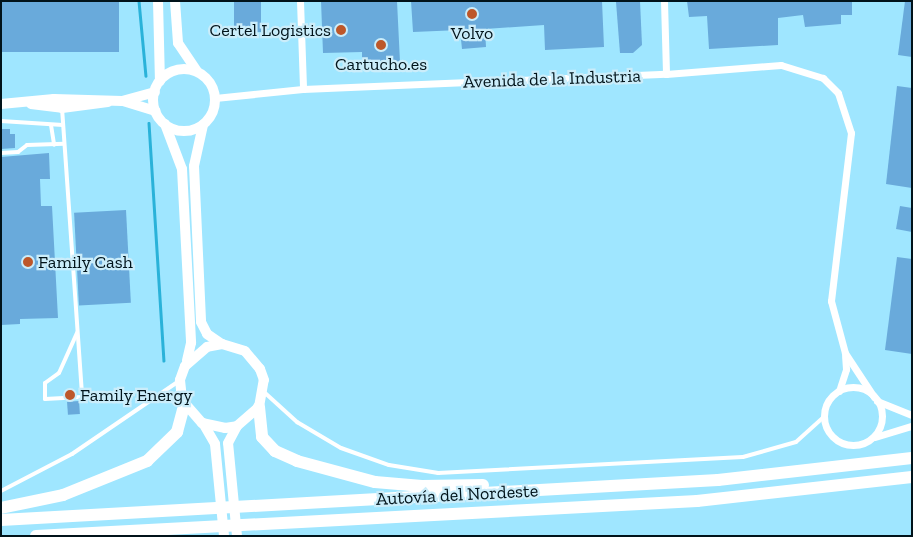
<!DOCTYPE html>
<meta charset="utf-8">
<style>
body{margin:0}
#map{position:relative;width:913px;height:537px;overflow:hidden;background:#9fe6ff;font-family:"Zilla Slab",serif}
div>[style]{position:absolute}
.stream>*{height:2.5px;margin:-1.25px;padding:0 1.25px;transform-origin:1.25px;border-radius:1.25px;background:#2ab2d9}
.building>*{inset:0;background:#69aadb;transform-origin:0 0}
.lane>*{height:4px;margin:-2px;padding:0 2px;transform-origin:2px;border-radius:2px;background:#fff}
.street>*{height:7px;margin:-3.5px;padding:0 3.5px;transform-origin:3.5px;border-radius:3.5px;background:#fff}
.street>.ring{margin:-3.5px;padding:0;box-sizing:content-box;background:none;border:7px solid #fff;border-radius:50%}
.secondary>*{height:10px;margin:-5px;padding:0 5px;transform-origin:5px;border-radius:5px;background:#fff}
.secondary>.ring{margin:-5px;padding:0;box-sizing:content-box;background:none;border:10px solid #fff;border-radius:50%}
.highway>*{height:12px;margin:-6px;padding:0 6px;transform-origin:6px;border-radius:6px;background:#fff}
.dots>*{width:14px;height:14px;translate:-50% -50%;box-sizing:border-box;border:2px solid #cbedfa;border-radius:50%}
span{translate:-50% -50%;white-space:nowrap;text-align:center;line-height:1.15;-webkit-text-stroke:4.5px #cbedfa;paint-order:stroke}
.poi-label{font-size:18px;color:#01131a}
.right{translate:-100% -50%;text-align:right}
.left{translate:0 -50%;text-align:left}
.street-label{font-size:18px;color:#01131a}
.frame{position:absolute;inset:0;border:2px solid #01131a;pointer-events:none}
</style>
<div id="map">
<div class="stream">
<i style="left:139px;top:1px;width:75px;rotate:84.7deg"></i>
<i style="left:149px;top:123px;width:238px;rotate:86.4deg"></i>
</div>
<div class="building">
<i style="left:1px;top:1px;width:118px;height:51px"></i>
<i style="left:234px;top:1px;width:27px;height:31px"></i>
<i style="clip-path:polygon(321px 1px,397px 1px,400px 62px,362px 64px,362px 52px,323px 53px)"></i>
<i style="clip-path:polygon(411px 1px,602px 1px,604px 47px,545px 50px,544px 25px,485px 29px,486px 47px,462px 49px,460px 30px,413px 32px)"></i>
<i style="clip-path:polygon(628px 1px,640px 1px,642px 45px,633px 53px,620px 53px,616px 2px)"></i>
<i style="clip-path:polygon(687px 1px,852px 1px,852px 15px,841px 15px,841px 24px,805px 27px,803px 15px,778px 18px,778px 45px,709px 49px,707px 16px,689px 17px)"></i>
<i style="clip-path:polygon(905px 1px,912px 1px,912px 57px,898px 55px)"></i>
<i style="clip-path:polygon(897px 86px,912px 88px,912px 188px,886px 184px)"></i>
<i style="clip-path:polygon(1px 129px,10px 129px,10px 134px,15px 134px,15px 148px,1px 149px)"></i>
<i style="clip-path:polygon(49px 153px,50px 179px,40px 179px,41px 206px,52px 206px,58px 318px,20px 319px,20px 324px,1px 325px,1px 157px)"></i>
<i style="clip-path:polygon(900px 206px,912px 208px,912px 232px,896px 229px)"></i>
<i style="left:126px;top:210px;width:93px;height:52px;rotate:87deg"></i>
<i style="clip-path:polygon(897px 257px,912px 259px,912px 354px,885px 350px)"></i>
<i style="left:79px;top:401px;width:13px;height:12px;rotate:86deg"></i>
</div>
<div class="lane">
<i style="left:62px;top:108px;width:290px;rotate:86deg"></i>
<i style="left:82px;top:397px;width:37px;rotate:177deg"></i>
<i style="left:45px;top:399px;width:16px;rotate:-90deg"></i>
<i style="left:45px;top:383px;width:17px;rotate:-36deg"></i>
<i style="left:59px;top:373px;width:44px;rotate:-65.8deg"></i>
<i style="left:1px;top:121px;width:62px;rotate:3.7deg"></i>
<i style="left:51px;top:125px;width:20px;rotate:81deg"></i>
<i style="left:1px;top:153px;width:17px;rotate:-3deg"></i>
<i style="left:18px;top:152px;width:11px;rotate:-38deg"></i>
<i style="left:27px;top:145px;width:37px;rotate:-2deg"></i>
<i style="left:264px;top:392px;width:45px;rotate:42.3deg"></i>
<i style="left:297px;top:422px;width:51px;rotate:30.6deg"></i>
<i style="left:341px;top:448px;width:51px;rotate:19.5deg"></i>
<i style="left:389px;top:465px;width:50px;rotate:9.3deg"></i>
<i style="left:438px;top:473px;width:305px;rotate:-3deg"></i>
<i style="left:743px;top:457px;width:55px;rotate:-15.8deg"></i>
<i style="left:796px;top:442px;width:38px;rotate:-42deg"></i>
<i style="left:1px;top:491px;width:80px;rotate:-27.5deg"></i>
<i style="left:72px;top:454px;width:130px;rotate:-34.3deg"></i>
</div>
<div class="street">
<i style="left:300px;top:1px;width:88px;rotate:88deg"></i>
<i style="left:664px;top:1px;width:73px;rotate:88.4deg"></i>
<i style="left:215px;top:98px;width:88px;rotate:-5.8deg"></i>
<i style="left:303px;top:89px;width:363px;rotate:-2.4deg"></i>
<i style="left:666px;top:74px;width:115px;rotate:-4.5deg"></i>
<i style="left:781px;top:65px;width:44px;rotate:17.2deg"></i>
<i style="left:823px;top:78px;width:21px;rotate:45deg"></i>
<i style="left:838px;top:93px;width:42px;rotate:72deg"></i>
<i style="left:851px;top:133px;width:169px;rotate:96.8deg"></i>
<i style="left:831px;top:301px;width:54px;rotate:74.9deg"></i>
<i style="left:845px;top:353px;width:53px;rotate:56.6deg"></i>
<i class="ring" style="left:824px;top:387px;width:51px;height:51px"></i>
<i style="left:839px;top:391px;width:23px;rotate:-72deg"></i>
<i style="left:846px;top:369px;width:13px;rotate:-94deg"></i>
<i style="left:877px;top:401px;width:38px;rotate:22deg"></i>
<i style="left:875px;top:437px;width:39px;rotate:-17deg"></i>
</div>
<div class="secondary">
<i style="left:158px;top:1px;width:80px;rotate:88.6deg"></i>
<i style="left:175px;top:1px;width:42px;rotate:85.9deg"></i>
<i style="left:178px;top:43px;width:34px;rotate:56deg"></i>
<i class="ring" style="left:153px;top:69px;width:52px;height:52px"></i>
<i style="left:123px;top:101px;width:34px;rotate:17deg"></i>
<i style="left:1px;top:104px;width:53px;rotate:-5.4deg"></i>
<i style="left:54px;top:99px;width:68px;rotate:1.7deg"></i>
<i style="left:122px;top:101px;width:34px;rotate:-15deg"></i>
<i style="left:31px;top:104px;width:31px;rotate:7deg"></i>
<i style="left:62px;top:108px;width:46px;rotate:-7.4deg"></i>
<i style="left:165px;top:124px;width:48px;rotate:69.3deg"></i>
<i style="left:182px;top:169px;width:174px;rotate:87deg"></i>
<i style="left:191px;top:343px;width:18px;rotate:103deg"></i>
<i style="left:203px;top:125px;width:42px;rotate:102.4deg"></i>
<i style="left:194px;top:166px;width:156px;rotate:87.4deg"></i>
<i style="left:201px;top:322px;width:13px;rotate:63deg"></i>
<i style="left:207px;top:334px;width:18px;rotate:34deg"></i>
<i style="left:203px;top:423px;width:24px;rotate:60deg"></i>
<i style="left:215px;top:444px;width:92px;rotate:84.4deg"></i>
<i style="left:237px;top:536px;width:93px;rotate:-95.5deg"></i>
<i style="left:228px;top:443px;width:19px;rotate:-62deg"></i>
<i style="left:237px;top:426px;width:29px;rotate:-41deg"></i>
<i style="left:259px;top:407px;width:27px;rotate:-80deg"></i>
<i style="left:264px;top:380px;width:12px;rotate:-110deg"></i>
<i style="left:260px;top:369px;width:23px;rotate:-130deg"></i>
<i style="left:245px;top:351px;width:24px;rotate:-163deg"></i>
<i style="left:222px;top:344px;width:15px;rotate:169deg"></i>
<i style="left:207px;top:347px;width:29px;rotate:139deg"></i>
<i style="left:185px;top:366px;width:15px;rotate:110deg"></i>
<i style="left:180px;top:380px;width:20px;rotate:84deg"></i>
<i style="left:182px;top:400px;width:30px;rotate:49deg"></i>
<i style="left:202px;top:423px;width:24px;rotate:12deg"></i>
<i style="left:225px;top:428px;width:12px;rotate:-9deg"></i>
</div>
<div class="highway">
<i style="left:259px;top:407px;width:30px;rotate:84deg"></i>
<i style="left:262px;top:437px;width:19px;rotate:47deg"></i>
<i style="left:275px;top:451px;width:24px;rotate:24deg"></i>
<i style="left:297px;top:461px;width:81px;rotate:15.1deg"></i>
<i style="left:375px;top:482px;width:47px;rotate:4.9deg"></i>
<i style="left:422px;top:486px;width:61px;rotate:-0.9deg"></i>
<i style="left:1px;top:508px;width:63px;rotate:-11.8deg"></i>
<i style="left:63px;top:495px;width:91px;rotate:-22deg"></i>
<i style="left:147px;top:461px;width:42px;rotate:-44deg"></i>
<i style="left:177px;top:432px;width:28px;rotate:-75deg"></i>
<i style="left:1px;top:520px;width:718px;rotate:-3.19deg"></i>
<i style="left:718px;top:480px;width:195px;rotate:-6.5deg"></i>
<i style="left:36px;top:536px;width:662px;rotate:-3.03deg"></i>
<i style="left:697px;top:501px;width:216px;rotate:-6.4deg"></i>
</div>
<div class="dots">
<i style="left:472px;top:14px;background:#bd572a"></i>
<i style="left:341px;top:30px;background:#bd572a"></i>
<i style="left:381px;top:45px;background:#bd572a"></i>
<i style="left:28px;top:262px;background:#bd572a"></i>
<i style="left:70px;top:395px;background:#bd572a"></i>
</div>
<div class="poi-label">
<span class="right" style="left:331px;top:30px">Certel Logistics</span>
<span style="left:472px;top:33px">Volvo</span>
<span style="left:381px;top:64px">Cartucho.es</span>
<span class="left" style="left:38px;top:262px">Family Cash</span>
<span class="left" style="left:80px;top:395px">Family Energy</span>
</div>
<div class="street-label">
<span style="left:552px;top:79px;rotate:-2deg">Avenida de la Industria</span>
<span style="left:457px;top:495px;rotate:-3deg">Autovía del Nordeste</span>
</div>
<div class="frame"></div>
</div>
